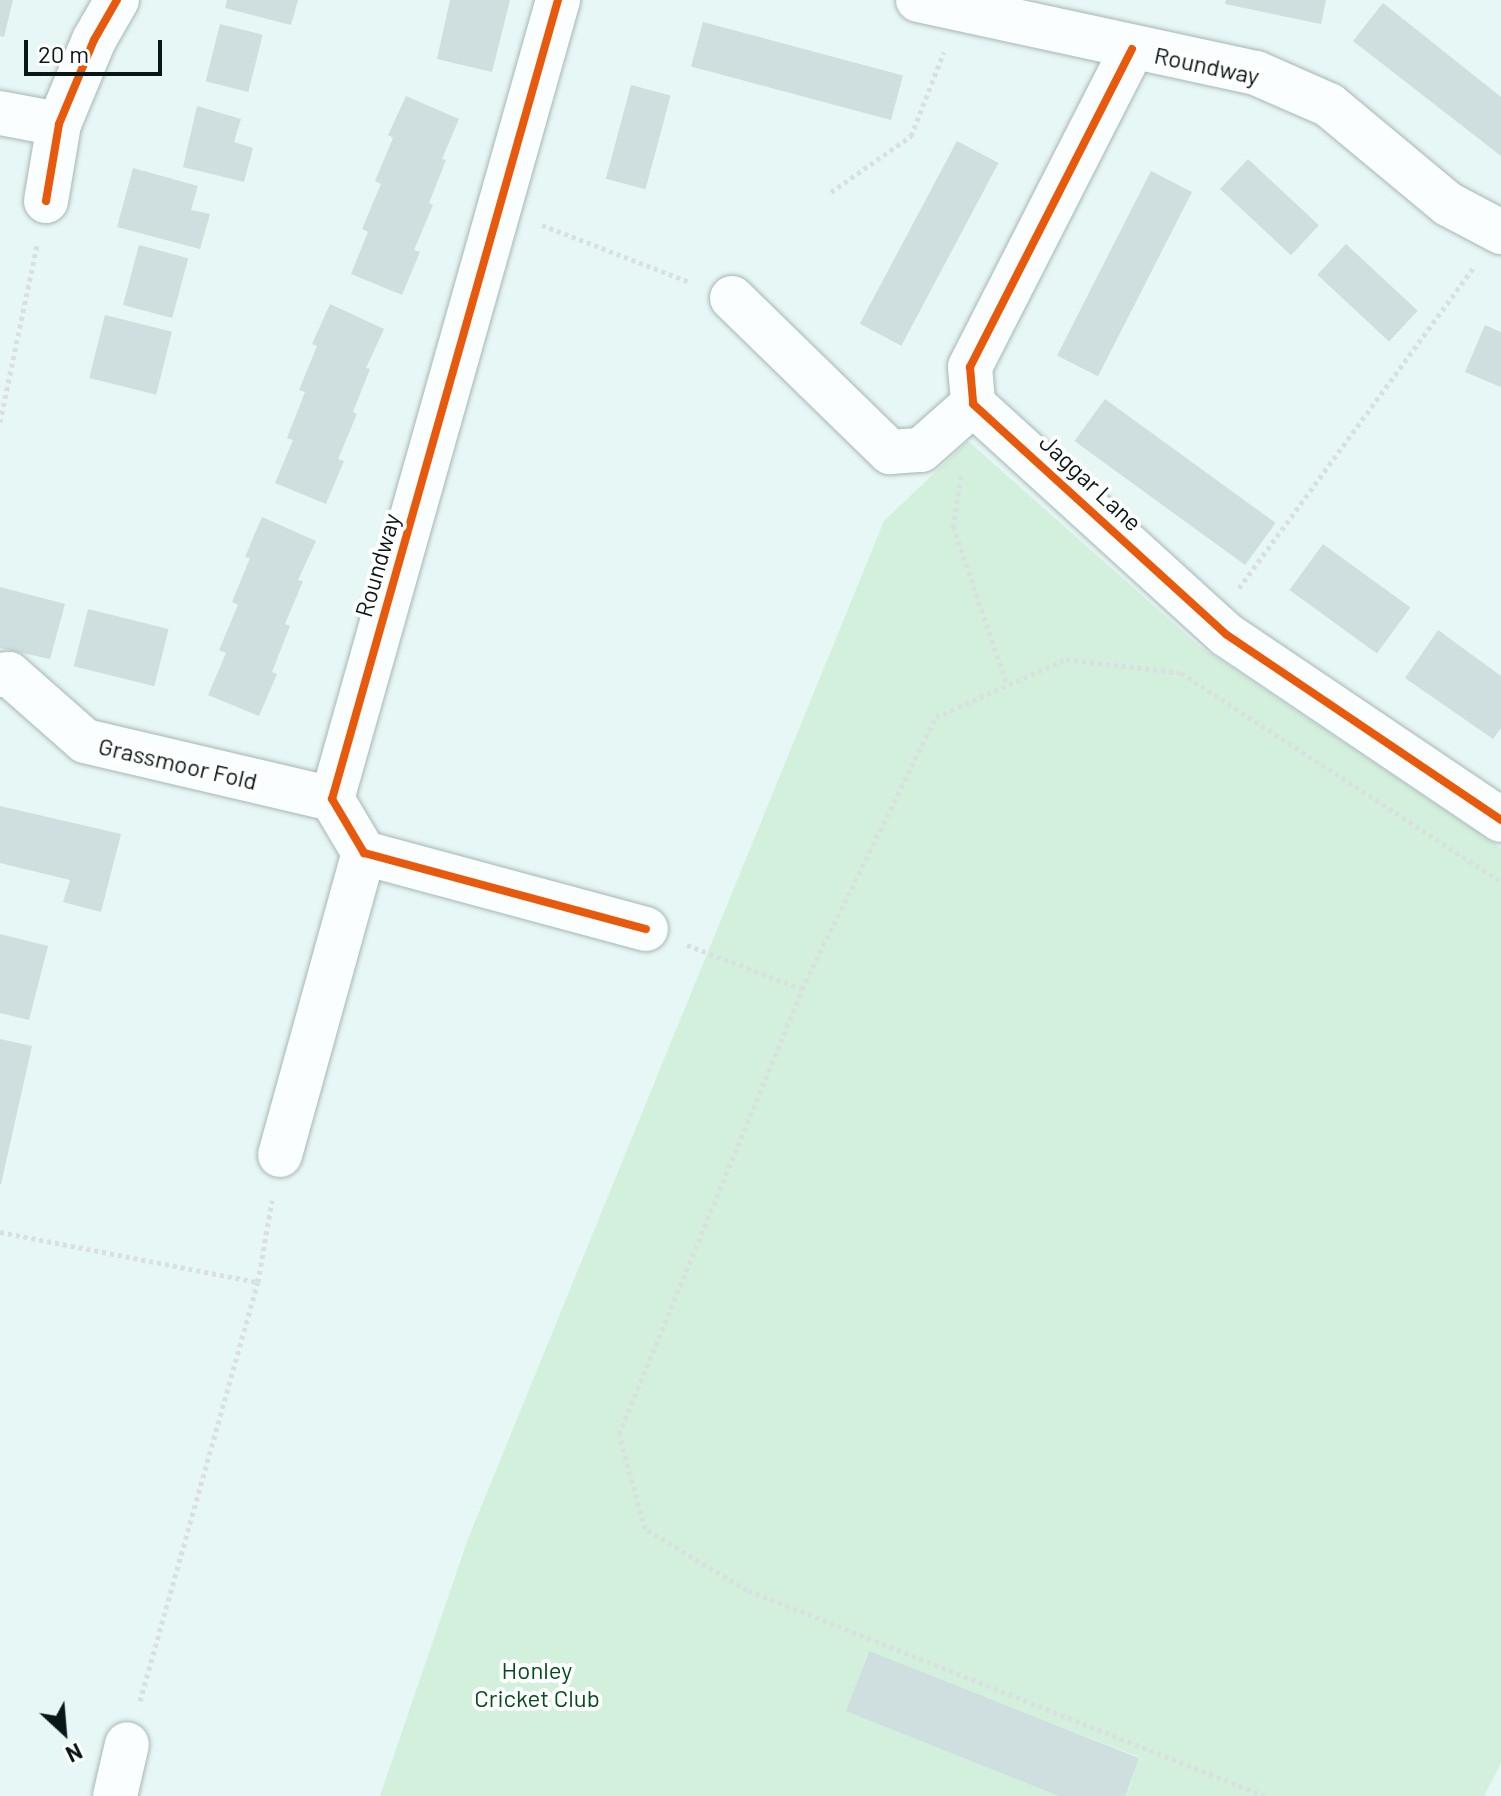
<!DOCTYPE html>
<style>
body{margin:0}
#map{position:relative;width:1501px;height:1796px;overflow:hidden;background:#e6f7f5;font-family:Barlow,sans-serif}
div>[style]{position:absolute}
.green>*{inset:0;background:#d2f0dc}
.building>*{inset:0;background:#cfdedf;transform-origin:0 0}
.path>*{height:5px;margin-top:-2.5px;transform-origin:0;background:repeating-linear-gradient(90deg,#dae0e0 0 4px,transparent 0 8px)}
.roads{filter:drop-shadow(0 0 2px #a7b6b5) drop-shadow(0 0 2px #a7b6b5)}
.minor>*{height:44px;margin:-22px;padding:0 22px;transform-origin:22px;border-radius:22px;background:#fbfefe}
.cycleway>*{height:8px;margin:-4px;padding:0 4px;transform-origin:4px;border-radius:4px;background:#e8590c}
span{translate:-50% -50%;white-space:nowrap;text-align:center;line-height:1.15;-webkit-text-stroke:8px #fff;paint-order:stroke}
.street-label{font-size:24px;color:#091716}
.park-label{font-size:24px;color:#004e1c}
.north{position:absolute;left:24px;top:1692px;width:80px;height:80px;-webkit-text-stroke:6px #fff;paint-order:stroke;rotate:154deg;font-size:22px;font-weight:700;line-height:32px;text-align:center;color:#091716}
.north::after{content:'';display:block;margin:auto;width:28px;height:36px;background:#091716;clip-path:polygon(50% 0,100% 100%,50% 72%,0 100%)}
.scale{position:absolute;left:24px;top:40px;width:138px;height:36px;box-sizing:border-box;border:4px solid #091716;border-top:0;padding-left:10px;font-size:24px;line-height:28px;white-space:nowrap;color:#091716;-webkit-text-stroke:6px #fff;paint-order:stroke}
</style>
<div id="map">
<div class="green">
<i style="clip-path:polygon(evenodd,968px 441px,1199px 646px,1501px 848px,1501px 1763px,1484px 1796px,380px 1796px,468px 1539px,884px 521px,968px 441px,868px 1652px,1139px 1757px,1129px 1789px,858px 1680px,868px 1652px)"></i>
</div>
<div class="building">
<i style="clip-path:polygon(0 0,13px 0,4px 37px,0 36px)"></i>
<i style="clip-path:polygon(227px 0,298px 0,291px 25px,225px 8px)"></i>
<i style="clip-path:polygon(450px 0,510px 0,492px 72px,437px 59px)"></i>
<i style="clip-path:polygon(1226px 0,1326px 0,1321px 24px,1225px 4px)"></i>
<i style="clip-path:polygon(1383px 3px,1501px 97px,1501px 156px,1353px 41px)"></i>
<i style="left:703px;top:22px;width:207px;height:46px;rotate:15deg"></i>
<i style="left:220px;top:24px;width:44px;height:59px;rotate:14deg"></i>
<i style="left:631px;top:85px;width:41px;height:97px;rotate:15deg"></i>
<i style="clip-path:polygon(406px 96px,459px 119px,442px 159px,446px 160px,429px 203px,433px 205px,414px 250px,420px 252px,402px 295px,351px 274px,368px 232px,362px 229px,381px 184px,375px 181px,393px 138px,388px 135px)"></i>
<i style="clip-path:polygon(197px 106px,241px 119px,234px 142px,253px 148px,244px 182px,183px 167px)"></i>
<i style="left:957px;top:141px;width:47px;height:207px;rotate:28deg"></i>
<i style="left:1248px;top:159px;width:97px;height:41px;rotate:43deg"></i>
<i style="clip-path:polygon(133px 168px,198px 186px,191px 210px,210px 214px,200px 249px,117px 227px)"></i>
<i style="left:1151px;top:171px;width:46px;height:207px;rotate:27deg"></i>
<i style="left:1346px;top:244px;width:98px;height:42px;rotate:43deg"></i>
<i style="left:139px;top:245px;width:51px;height:62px;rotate:15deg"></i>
<i style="clip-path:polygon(330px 304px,384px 329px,366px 368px,370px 369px,353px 412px,357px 414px,338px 459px,344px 461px,326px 504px,275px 483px,293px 440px,287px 438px,305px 392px,299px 390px,317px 346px,312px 344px)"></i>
<i style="left:105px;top:315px;width:69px;height:65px;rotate:14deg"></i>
<i style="clip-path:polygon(1485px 325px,1501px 332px,1501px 387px,1465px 372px)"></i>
<i style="left:1105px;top:399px;width:211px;height:52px;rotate:36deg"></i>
<i style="clip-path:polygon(262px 517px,316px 541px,298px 580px,303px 581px,285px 624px,290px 626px,272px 672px,277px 674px,259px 716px,208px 695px,226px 653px,219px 650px,238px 605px,232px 602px,250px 558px,245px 557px)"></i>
<i style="left:1323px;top:544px;width:108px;height:57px;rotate:36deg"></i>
<i style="clip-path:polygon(0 587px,65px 604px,50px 659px,0 648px)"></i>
<i style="left:88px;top:609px;width:83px;height:59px;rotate:14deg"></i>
<i style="clip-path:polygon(1438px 630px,1501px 676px,1501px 728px,1493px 739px,1405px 678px)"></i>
<i style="clip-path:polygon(0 806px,121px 834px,101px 912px,63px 902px,70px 880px,0 863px)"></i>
<i style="clip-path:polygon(0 934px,48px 946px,29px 1020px,0 1013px)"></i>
<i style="clip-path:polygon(0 1039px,32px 1046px,1px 1184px,0 1184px)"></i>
<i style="clip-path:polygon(869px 1651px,1139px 1758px,1128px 1789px,1124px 1796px,1059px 1796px,846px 1711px)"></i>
</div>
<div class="path">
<i style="left:831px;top:192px;width:98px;rotate:-35deg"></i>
<i style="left:911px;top:136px;width:90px;rotate:-68.6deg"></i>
<i style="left:542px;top:225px;width:159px;rotate:21.1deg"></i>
<i style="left:0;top:422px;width:181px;rotate:-78.2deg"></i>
<i style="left:961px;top:476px;width:51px;rotate:99.1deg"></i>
<i style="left:953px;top:526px;width:168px;rotate:71.2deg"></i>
<i style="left:1239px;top:588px;width:398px;rotate:-53.8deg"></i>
<i style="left:687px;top:945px;width:123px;rotate:20.9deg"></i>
<i style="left:0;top:1232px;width:263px;rotate:11deg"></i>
<i style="left:258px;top:1282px;width:83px;rotate:-80.3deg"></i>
<i style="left:140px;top:1701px;width:435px;rotate:-74.3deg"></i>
<i style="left:1265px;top:1796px;width:557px;rotate:-158.31deg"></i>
<i style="left:747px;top:1590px;width:119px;rotate:-149.1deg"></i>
<i style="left:645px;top:1529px;width:98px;rotate:-105.3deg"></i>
<i style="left:619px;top:1434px;width:481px;rotate:-67.6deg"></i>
<i style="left:802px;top:989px;width:303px;rotate:-63.8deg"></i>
<i style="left:936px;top:717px;width:142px;rotate:-24deg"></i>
<i style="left:1066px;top:659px;width:116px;rotate:6.9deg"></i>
<i style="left:1181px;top:673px;width:382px;rotate:33.1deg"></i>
</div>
<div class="roads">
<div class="minor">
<i style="left:558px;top:0;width:830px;rotate:105.79deg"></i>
<i style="left:332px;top:799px;width:63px;rotate:59.3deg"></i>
<i style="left:364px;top:853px;width:292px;rotate:15.1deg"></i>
<i style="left:918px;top:0;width:346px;rotate:12.2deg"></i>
<i style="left:1256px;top:73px;width:80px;rotate:23.7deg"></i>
<i style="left:1329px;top:105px;width:155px;rotate:39.8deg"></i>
<i style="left:1448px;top:204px;width:60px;rotate:27.8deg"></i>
<i style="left:1132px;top:49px;width:357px;rotate:117deg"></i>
<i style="left:970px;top:367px;width:37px;rotate:85deg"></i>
<i style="left:973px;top:404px;width:343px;rotate:42.3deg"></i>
<i style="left:1227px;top:635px;width:331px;rotate:34deg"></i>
<i style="left:0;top:113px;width:60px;rotate:10.6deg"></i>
<i style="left:46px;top:201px;width:78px;rotate:-80.4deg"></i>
<i style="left:59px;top:124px;width:91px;rotate:-67.4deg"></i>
<i style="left:94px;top:40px;width:46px;rotate:-60.1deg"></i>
<i style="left:732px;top:298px;width:221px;rotate:44.3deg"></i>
<i style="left:890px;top:452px;width:31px;rotate:-4deg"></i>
<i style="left:921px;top:450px;width:69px;rotate:-41.5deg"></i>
<i style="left:0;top:675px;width:9px;rotate:-6deg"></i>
<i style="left:9px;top:674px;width:101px;rotate:41.4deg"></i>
<i style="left:85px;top:741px;width:254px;rotate:13.2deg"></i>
<i style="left:280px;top:1155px;width:313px;rotate:-74.5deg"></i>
<i style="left:115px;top:1796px;width:53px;rotate:-77deg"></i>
</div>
</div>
<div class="cycleway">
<i style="left:558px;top:0;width:830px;rotate:105.79deg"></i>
<i style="left:332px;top:799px;width:63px;rotate:59.3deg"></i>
<i style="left:364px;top:853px;width:292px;rotate:15.1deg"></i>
<i style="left:1132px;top:49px;width:357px;rotate:117deg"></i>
<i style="left:970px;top:367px;width:37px;rotate:85deg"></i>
<i style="left:973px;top:404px;width:343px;rotate:42.3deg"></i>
<i style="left:1227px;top:635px;width:331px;rotate:34deg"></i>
<i style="left:46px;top:201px;width:78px;rotate:-80.4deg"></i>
<i style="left:59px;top:124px;width:91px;rotate:-67.4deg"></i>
<i style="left:94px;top:40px;width:46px;rotate:-60.1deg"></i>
</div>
<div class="street-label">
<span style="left:1207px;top:65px;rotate:12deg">Roundway</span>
<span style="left:1091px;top:482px;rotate:43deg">Jaggar Lane</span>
<span style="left:377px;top:565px;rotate:-74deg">Roundway</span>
<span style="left:178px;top:763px;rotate:13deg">Grassmoor Fold</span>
</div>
<div class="park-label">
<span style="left:537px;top:1684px">Honley<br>Cricket Club</span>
</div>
<div class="north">N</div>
<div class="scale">20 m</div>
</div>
